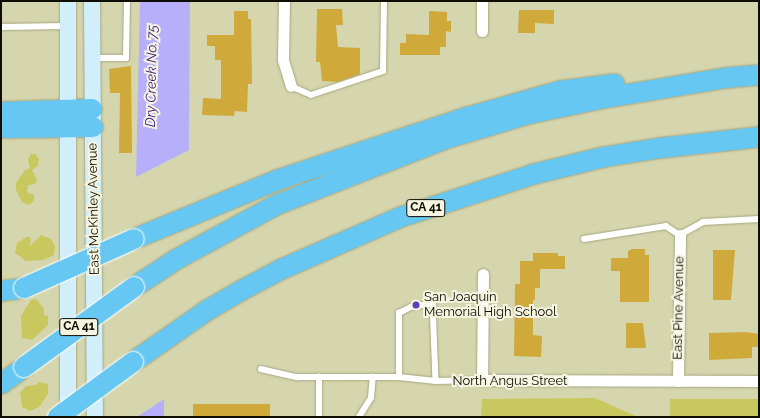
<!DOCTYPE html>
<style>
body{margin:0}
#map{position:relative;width:760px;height:418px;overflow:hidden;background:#d5d6ae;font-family:Raleway,sans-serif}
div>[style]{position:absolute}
.green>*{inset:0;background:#c8c85f;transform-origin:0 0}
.water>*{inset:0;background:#b7affa}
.building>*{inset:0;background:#d0a93b;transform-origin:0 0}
.roads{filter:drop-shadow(0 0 1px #a7a781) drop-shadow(0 0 1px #a7a781)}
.lane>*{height:5.5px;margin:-2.75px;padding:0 2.75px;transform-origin:2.75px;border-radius:2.75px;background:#fff}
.street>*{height:11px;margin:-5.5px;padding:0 5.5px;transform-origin:5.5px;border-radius:5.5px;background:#fff}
.secondary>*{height:16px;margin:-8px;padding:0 8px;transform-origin:8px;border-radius:8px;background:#d1eefb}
.highway>*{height:20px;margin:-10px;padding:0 10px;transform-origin:10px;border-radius:10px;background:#66c7f2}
.bridges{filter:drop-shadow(0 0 1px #fff) drop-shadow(0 0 1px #fff)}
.highway-bridge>*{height:20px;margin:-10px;padding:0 10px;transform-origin:10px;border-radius:10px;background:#66c7f2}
.dots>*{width:11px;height:11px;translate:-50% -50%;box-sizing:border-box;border:2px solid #f5f5e1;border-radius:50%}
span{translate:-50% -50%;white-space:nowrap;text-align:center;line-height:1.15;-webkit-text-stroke:4px #f5f5e1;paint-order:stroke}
.shield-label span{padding:1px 3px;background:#f5f5e1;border:1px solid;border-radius:3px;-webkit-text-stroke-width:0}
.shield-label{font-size:12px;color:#0d0d02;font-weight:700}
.street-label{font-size:13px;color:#0d0d02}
.poi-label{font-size:13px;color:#0d0d02}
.left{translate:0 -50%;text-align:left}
.water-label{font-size:14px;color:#3c1b86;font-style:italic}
.frame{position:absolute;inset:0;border:2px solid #0d0d02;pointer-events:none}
</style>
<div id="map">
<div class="green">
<i style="clip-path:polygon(31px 154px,35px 154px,39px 159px,38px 166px,32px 170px,37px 180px,35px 184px,28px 185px,27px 192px,34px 195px,34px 201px,29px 205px,22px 202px,16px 190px,16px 183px,25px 170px,30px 168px,28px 160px)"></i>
<i style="clip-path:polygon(41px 235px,51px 239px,55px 246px,54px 255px,43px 260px,26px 261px,15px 253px,17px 243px,28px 236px,31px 238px,30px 246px)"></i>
<i style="clip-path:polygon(36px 299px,44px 309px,44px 315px,48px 316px,48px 325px,32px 340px,22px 338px,21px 316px,31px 300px)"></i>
<i style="clip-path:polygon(39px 382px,48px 384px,48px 394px,39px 407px,30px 411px,22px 407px,20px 393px,26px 386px,36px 385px)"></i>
<i style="clip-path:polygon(595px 398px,638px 417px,481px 417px,482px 399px)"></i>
<i style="left:670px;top:399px;width:89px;height:18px"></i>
</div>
<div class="water">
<i style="clip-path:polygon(140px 1px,190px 1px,189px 136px,189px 150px,136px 177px)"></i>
<i style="clip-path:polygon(164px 399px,164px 417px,137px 417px)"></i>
</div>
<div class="building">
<i style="clip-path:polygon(317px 9px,342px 9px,343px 25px,336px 25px,338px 47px,360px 48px,360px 74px,338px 82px,322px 81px,320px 62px,316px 62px)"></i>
<i style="clip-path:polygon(519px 10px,554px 10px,554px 24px,535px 23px,535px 33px,518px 33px)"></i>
<i style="clip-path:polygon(234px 11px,248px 11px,248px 19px,251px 19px,252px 84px,248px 84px,247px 112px,235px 111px,234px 116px,202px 115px,203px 98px,221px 99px,221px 60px,215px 60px,215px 46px,207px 46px,207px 35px,234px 35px)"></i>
<i style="clip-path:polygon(429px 11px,447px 12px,447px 21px,451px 21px,451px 32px,446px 31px,446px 47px,440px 47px,440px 55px,400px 55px,400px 43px,406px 43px,406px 34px,429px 35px)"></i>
<i style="clip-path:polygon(131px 66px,132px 153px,119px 153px,120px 93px,110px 93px,109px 69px)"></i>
<i style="clip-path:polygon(632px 249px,645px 249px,645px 255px,649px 255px,649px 302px,620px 302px,620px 271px,611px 271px,611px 258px,628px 258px,628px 251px)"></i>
<i style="clip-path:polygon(713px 250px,735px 250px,731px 300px,713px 300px)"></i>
<i style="clip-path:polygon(533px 253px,558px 253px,558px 256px,565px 256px,565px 269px,540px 269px,540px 288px,535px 288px,535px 300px,533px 300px,533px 335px,542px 336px,541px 357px,514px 356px,515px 284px,520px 284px,520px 261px,533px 261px)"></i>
<i style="clip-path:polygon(626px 323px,643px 323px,646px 348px,626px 348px)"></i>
<i style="clip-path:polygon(746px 332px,759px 334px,759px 347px,752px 347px,752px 358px,709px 360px,709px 333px)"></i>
<i style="left:193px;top:404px;width:77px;height:13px"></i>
</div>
<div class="roads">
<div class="lane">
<i style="left:1px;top:27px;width:65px;rotate:-0.9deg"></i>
<i style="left:94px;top:58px;width:32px"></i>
<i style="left:126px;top:58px;width:57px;rotate:-89deg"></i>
<i style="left:291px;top:86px;width:22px;rotate:24deg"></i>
<i style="left:311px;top:95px;width:76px;rotate:-18.4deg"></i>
<i style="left:383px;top:71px;width:70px;rotate:-89.2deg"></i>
<i style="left:584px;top:239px;width:83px;rotate:-9deg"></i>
<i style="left:666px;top:226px;width:17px;rotate:33deg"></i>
<i style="left:680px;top:235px;width:26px;rotate:-29deg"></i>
<i style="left:703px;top:222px;width:56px;rotate:-3.1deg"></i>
<i style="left:261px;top:369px;width:37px;rotate:13deg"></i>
<i style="left:297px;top:377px;width:102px"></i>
<i style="left:399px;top:377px;width:37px;rotate:6deg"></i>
<i style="left:436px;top:381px;width:46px;rotate:-1.2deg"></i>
<i style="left:399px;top:377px;width:64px;rotate:-90deg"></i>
<i style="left:399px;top:313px;width:13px;rotate:-27deg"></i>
<i style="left:411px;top:307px;width:22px;rotate:-10deg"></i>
<i style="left:433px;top:303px;width:78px;rotate:87.8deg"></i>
<i style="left:319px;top:417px;width:40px;rotate:-90deg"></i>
<i style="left:359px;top:417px;width:22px;rotate:-58deg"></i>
<i style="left:371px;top:398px;width:21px;rotate:-85deg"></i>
</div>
<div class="street">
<i style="left:284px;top:1px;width:59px;rotate:91deg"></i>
<i style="left:283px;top:60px;width:27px;rotate:73deg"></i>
<i style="left:482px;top:1px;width:30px;rotate:90deg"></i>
<i style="left:483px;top:274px;width:106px;rotate:90.5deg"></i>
<i style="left:482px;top:380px;width:277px;rotate:0.2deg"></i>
<i style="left:678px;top:381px;width:146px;rotate:-89.2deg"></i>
</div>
<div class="secondary">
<i style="left:68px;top:1px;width:416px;rotate:90deg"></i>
<i style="left:92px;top:1px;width:416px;rotate:89.6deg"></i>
</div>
<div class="highway">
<i style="left:1px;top:112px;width:91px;rotate:-1.9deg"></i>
<i style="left:1px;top:128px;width:92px;rotate:-0.6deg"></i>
<i style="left:134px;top:239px;width:155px;rotate:-22.4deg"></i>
<i style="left:277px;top:180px;width:201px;rotate:-18.3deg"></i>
<i style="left:468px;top:117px;width:96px;rotate:-15.8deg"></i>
<i style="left:560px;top:91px;width:55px;rotate:-7.3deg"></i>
<i style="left:134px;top:287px;width:51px;rotate:-33.1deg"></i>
<i style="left:177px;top:259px;width:113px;rotate:-28.6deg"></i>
<i style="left:276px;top:205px;width:181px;rotate:-21.3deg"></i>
<i style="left:445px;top:139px;width:87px;rotate:-16.8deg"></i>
<i style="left:528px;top:114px;width:73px;rotate:-11.9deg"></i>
<i style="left:599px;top:99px;width:127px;rotate:-9.5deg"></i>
<i style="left:724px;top:78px;width:35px;rotate:-5deg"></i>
<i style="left:1px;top:291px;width:23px;rotate:-7deg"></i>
<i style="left:133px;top:362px;width:89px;rotate:-34.9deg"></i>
<i style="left:206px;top:311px;width:44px;rotate:-30.1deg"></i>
<i style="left:244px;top:289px;width:43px;rotate:-27.8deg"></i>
<i style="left:282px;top:269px;width:130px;rotate:-23.6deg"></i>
<i style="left:401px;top:217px;width:140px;rotate:-17.9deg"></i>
<i style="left:534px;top:174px;width:72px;rotate:-13.7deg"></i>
<i style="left:604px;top:157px;width:57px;rotate:-9.1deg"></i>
<i style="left:660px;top:148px;width:100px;rotate:-6.3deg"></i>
<i style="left:1px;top:384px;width:29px;rotate:-36deg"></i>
</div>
</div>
<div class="bridges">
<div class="highway-bridge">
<i style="left:24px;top:288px;width:120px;rotate:-24deg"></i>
<i style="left:24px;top:367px;width:136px;rotate:-36deg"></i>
<i style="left:58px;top:417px;width:93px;rotate:-36.3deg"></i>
</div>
</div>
<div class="dots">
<i style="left:416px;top:305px;background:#5d40b8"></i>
</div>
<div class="shield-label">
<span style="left:426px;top:208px">CA 41</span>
<span style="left:79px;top:327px">CA 41</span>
</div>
<div class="street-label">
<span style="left:94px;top:209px;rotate:-91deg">East McKinley Avenue</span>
<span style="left:679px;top:308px;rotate:-89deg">East Pine Avenue</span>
<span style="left:510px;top:381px">North Angus Street</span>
</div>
<div class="poi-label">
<span class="left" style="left:424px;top:305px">San Joaquin<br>Memorial High School</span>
</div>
<div class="water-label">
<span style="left:151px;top:76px;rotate:-89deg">Dry Creek No. 75</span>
</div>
<div class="frame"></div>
</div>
